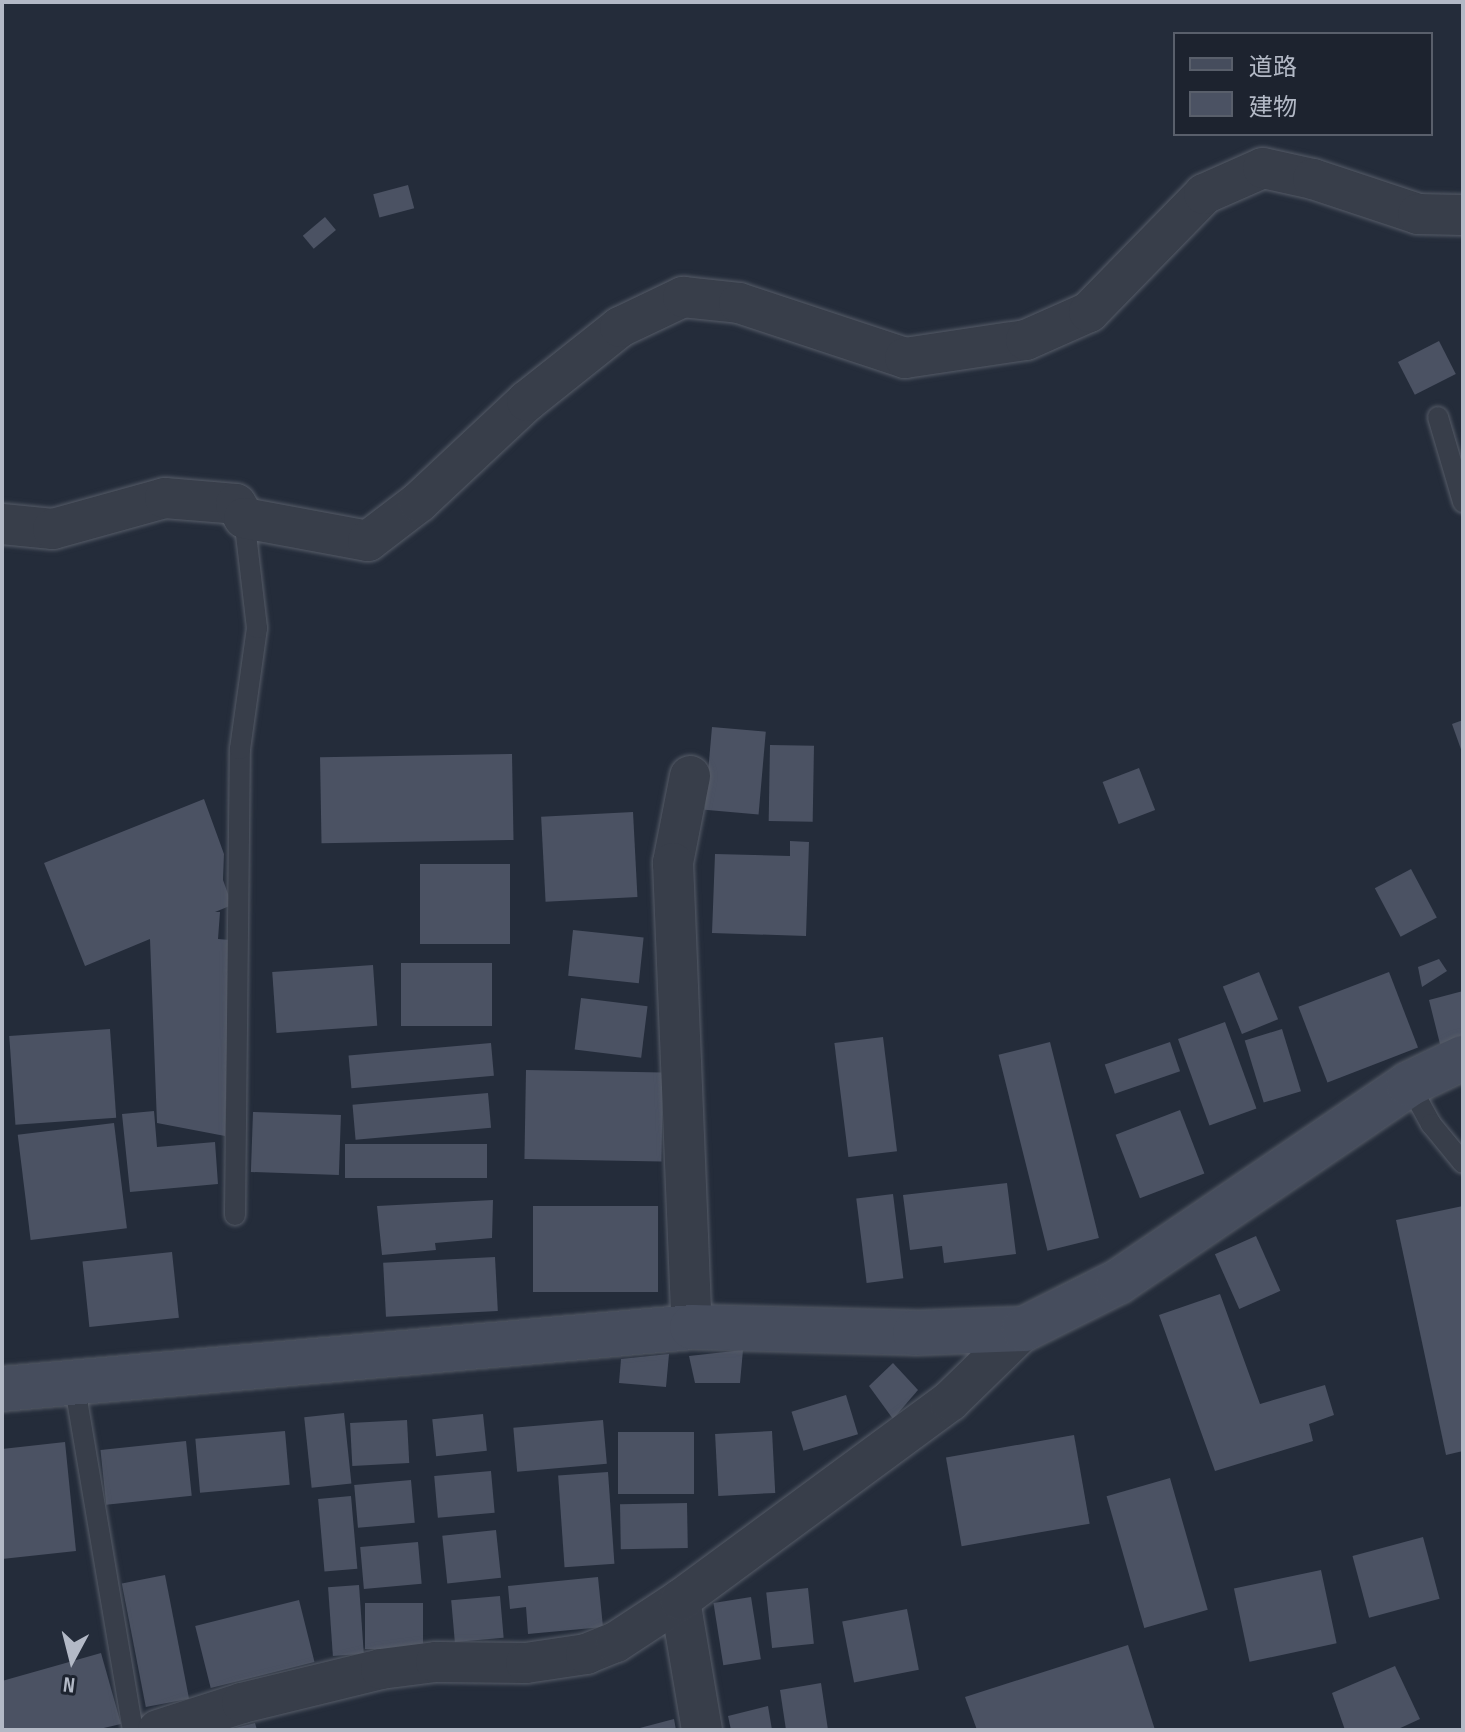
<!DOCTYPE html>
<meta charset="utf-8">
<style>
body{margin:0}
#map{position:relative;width:1465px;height:1732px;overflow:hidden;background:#242c3a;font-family:"Sofia Sans Condensed","Noto Sans JP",sans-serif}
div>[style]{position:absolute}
.building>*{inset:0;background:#4b5263;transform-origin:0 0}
.roads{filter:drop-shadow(0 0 2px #565c68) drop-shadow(0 0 2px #565c68)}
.lane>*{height:20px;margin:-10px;padding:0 10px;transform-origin:10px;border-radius:10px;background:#383e4a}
.street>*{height:40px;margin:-20px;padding:0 20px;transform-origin:20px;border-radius:20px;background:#383e4a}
.secondary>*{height:44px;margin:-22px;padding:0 22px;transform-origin:22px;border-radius:22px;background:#464d5d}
span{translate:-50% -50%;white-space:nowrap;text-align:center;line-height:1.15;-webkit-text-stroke:7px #1d232f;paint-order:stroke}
.frame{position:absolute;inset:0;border:4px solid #b3b9c6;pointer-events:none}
.legend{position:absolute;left:1173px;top:32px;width:260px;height:104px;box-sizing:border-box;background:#1d232f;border:2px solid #595f6b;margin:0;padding:10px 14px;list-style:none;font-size:24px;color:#b3b9c6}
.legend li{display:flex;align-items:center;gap:16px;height:40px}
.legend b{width:40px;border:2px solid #595f6b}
.north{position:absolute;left:32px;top:1620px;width:80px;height:80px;-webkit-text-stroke:6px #1d232f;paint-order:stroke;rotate:187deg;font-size:22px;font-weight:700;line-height:32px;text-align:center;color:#b3b9c6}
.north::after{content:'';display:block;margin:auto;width:28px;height:36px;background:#b3b9c6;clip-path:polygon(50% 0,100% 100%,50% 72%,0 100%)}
</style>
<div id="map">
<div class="building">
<i style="left:408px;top:185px;width:24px;height:36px;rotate:75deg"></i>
<i style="left:325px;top:217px;width:17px;height:29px;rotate:50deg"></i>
<i style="left:1439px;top:341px;width:37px;height:46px;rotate:63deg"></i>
<i style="clip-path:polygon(1463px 720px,1463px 755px,1452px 724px)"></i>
<i style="left:712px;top:727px;width:54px;height:83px;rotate:5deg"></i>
<i style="left:770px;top:745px;width:44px;height:76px;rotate:1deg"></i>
<i style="left:512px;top:754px;width:86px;height:192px;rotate:89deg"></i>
<i style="left:1139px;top:768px;width:45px;height:39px;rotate:69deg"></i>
<i style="clip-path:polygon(204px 799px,224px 854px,223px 880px,232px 905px,215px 912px,220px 912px,218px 939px,230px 940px,225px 1136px,157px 1123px,150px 939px,85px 966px,44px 863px)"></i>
<i style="left:633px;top:812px;width:85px;height:92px;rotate:87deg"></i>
<i style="clip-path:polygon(790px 841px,809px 842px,806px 936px,712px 933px,715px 854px,790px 856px)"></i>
<i style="left:510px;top:864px;width:80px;height:90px;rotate:90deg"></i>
<i style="left:1411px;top:869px;width:55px;height:41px;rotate:62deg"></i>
<i style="left:573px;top:930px;width:71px;height:46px;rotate:6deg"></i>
<i style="clip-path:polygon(1439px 959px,1447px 971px,1422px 987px,1418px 967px)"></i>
<i style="left:492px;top:963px;width:63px;height:91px;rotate:90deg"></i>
<i style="left:373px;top:965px;width:61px;height:101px;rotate:86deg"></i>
<i style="left:1259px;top:972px;width:51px;height:39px;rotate:68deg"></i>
<i style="left:1389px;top:972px;width:81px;height:97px;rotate:69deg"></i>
<i style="clip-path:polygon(1463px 991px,1463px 1035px,1440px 1044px,1429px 1000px)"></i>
<i style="left:581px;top:998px;width:67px;height:52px;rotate:7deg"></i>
<i style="left:1225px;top:1022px;width:92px;height:50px;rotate:70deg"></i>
<i style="left:110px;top:1029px;width:89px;height:101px;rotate:86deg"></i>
<i style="left:1282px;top:1029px;width:65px;height:39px;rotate:73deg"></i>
<i style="left:883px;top:1037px;width:115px;height:49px;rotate:83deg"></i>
<i style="left:1050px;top:1042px;width:202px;height:53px;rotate:76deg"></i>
<i style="left:1170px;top:1042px;width:31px;height:69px;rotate:71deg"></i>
<i style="left:491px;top:1043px;width:33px;height:143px;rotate:85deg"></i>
<i style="left:526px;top:1070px;width:137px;height:89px;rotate:1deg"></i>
<i style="left:488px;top:1093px;width:35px;height:136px;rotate:85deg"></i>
<i style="left:1180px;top:1110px;width:68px;height:69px;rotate:69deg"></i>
<i style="clip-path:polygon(154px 1111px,157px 1147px,215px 1142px,218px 1184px,130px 1192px,122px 1114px)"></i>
<i style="left:253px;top:1112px;width:88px;height:60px;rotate:2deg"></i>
<i style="left:114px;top:1123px;width:106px;height:97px;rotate:83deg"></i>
<i style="left:487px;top:1144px;width:34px;height:142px;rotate:90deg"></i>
<i style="clip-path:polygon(1007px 1183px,1016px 1254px,944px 1263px,942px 1246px,910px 1250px,903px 1195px)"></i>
<i style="left:893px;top:1194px;width:85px;height:37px;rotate:83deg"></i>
<i style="clip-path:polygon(493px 1200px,492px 1238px,435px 1243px,436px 1250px,382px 1255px,377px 1206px)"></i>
<i style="left:533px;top:1206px;width:125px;height:86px"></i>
<i style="clip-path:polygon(1463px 1206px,1463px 1451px,1446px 1455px,1396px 1220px)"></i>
<i style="left:1256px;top:1236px;width:60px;height:45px;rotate:66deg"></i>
<i style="left:172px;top:1252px;width:66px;height:90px;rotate:84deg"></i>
<i style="left:495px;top:1257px;width:54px;height:112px;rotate:87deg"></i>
<i style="clip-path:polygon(1220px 1294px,1260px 1404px,1325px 1385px,1334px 1415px,1309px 1424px,1313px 1441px,1215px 1471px,1159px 1315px)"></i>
<i style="clip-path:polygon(743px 1350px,740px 1383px,695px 1383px,689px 1356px)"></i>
<i style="clip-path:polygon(669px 1354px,666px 1387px,619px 1383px,621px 1359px)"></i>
<i style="clip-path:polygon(893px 1363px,918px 1390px,893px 1419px,869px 1386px)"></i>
<i style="left:846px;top:1395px;width:41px;height:57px;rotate:73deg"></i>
<i style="left:344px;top:1413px;width:71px;height:40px;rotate:84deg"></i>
<i style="left:483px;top:1414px;width:37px;height:51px;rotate:84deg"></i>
<i style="left:407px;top:1420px;width:43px;height:57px;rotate:87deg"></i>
<i style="left:603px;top:1420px;width:44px;height:90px;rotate:85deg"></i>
<i style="left:285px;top:1431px;width:54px;height:90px;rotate:85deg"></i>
<i style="left:772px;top:1431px;width:62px;height:57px;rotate:87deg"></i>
<i style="left:694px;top:1432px;width:62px;height:76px;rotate:90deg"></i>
<i style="left:1074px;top:1435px;width:90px;height:130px;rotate:80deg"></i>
<i style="left:186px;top:1441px;width:55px;height:86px;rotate:84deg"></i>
<i style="clip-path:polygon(65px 1442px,76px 1551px,2px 1559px,2px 1449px)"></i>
<i style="left:491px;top:1471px;width:42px;height:57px;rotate:85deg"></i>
<i style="left:608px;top:1472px;width:92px;height:50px;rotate:86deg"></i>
<i style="left:1170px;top:1478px;width:137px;height:66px;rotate:74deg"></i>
<i style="left:411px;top:1480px;width:43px;height:57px;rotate:85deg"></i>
<i style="left:351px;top:1496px;width:73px;height:33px;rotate:85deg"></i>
<i style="left:687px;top:1503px;width:45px;height:67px;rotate:89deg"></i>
<i style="left:496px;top:1530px;width:48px;height:54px;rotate:84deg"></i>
<i style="left:1423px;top:1537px;width:64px;height:73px;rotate:75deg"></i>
<i style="left:418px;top:1542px;width:42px;height:58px;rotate:85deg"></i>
<i style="left:1321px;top:1570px;width:75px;height:89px;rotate:78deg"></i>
<i style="left:165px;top:1575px;width:126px;height:44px;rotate:79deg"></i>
<i style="clip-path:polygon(598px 1577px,603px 1627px,528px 1634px,526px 1607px,510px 1609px,508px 1586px)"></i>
<i style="left:359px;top:1585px;width:69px;height:31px;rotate:86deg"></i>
<i style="left:808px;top:1588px;width:56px;height:42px;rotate:84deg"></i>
<i style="left:500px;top:1596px;width:42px;height:49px;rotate:85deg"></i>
<i style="left:751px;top:1597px;width:63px;height:38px;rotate:81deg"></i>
<i style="left:299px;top:1600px;width:64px;height:107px;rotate:76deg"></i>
<i style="left:423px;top:1603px;width:46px;height:58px;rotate:90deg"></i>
<i style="left:907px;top:1609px;width:62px;height:66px;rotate:79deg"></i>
<i style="clip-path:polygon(1128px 1645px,1155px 1730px,977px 1730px,965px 1697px)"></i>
<i style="clip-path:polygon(101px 1653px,121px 1724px,95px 1730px,2px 1730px,2px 1681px)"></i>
<i style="clip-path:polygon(1395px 1666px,1420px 1719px,1396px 1730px,1345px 1730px,1332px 1693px)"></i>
<i style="clip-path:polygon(821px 1683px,828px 1730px,786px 1730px,780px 1690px)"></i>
<i style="clip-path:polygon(768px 1706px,772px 1730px,731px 1730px,728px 1716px)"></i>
<i style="clip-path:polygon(674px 1719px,676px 1730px,636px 1730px,636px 1729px)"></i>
<i style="clip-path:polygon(255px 1723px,257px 1730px,231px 1730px,231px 1729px)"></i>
</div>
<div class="roads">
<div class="lane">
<i style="left:1438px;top:417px;width:89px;rotate:73.6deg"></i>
<i style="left:1409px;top:1084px;width:46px;rotate:61.2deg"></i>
<i style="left:1431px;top:1124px;width:50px;rotate:50.6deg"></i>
<i style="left:235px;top:1215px;width:466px;rotate:-89.4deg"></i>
<i style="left:240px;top:749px;width:122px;rotate:-82deg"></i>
<i style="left:257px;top:628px;width:111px;rotate:-96.7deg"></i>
<i style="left:74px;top:1382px;width:353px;rotate:80.4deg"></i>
</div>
<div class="street">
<i style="left:2px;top:524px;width:51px;rotate:5.6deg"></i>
<i style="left:53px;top:529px;width:116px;rotate:-15.5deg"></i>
<i style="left:165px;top:498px;width:71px;rotate:4.8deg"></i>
<i style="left:236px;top:504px;width:16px;rotate:60deg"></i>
<i style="left:244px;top:518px;width:126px;rotate:10.5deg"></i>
<i style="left:368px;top:541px;width:64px;rotate:-37.4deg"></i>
<i style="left:419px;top:502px;width:148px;rotate:-43.1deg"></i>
<i style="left:527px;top:401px;width:119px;rotate:-38.5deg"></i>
<i style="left:620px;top:327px;width:70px;rotate:-25.5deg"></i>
<i style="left:683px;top:297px;width:56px;rotate:6.1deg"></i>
<i style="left:739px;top:303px;width:175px;rotate:18.3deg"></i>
<i style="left:905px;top:358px;width:122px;rotate:-8.5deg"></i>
<i style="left:1026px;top:340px;width:69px;rotate:-24deg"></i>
<i style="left:1089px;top:312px;width:165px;rotate:-45.7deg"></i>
<i style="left:1204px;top:194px;width:64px;rotate:-23.8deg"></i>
<i style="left:1263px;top:168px;width:51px;rotate:12.4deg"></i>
<i style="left:1313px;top:179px;width:111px;rotate:18.4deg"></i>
<i style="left:1418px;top:214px;width:45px;rotate:1.3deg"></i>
<i style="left:690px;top:776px;width:89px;rotate:101.1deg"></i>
<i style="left:673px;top:863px;width:464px;rotate:87.7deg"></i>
<i style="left:680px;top:1600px;width:132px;rotate:80.4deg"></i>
<i style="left:158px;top:1730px;width:88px;rotate:-17.8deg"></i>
<i style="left:242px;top:1703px;width:143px;rotate:-13.7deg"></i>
<i style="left:381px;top:1669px;width:55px;rotate:-7.3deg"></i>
<i style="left:436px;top:1662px;width:90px;rotate:0.6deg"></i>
<i style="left:526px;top:1663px;width:61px;rotate:-8.5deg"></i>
<i style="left:586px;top:1654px;width:32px;rotate:-22deg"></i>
<i style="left:616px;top:1642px;width:77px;rotate:-33.3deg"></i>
<i style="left:680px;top:1600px;width:335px;rotate:-36.4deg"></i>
<i style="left:950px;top:1401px;width:103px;rotate:-44.2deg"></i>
</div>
<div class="secondary">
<i style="left:2px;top:1389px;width:693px;rotate:-5.13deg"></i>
<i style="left:692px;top:1327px;width:223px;rotate:1.5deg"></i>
<i style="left:915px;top:1333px;width:109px;rotate:-2.1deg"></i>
<i style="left:1024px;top:1329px;width:105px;rotate:-26.6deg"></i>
<i style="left:1118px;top:1282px;width:352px;rotate:-34.2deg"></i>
<i style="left:1409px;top:1084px;width:60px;rotate:-25.7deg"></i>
</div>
</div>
<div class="frame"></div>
<ul class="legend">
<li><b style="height:10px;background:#464d5d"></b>道路</li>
<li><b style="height:22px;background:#4b5263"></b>建物</li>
</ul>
<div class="north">N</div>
</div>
